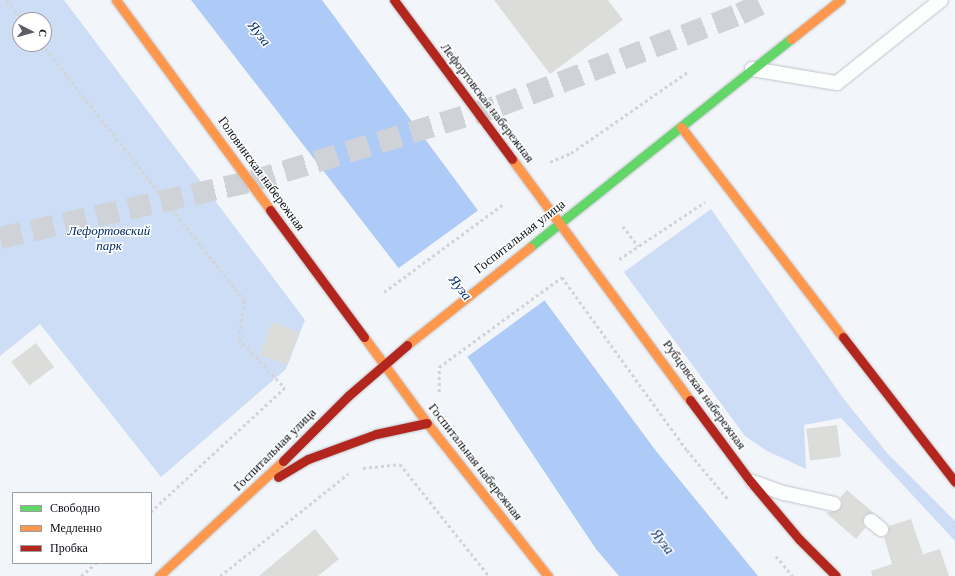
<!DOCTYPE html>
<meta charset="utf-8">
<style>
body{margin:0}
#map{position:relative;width:955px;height:576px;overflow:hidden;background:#f2f5f9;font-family:"Times New Roman",serif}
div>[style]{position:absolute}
.green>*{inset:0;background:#cdddf6}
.water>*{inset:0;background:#aecaf6}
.pier>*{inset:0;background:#f2f5f9;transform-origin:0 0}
.building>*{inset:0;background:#dcddda;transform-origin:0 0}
.primary-tunnel>*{height:22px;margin-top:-11px;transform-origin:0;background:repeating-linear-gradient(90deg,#cfd2d6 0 22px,transparent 0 33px)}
.path>*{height:2.5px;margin-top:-1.25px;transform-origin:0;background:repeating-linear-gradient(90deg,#d3d4d5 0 3px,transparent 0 6px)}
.roads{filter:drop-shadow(0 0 1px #bfc3c9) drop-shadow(0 0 1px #bfc3c9)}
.lane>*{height:14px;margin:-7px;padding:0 7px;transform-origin:7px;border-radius:7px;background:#fdfefe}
.fast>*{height:9px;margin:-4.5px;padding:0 4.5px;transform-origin:4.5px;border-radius:4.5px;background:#63d668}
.slow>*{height:9px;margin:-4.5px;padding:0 4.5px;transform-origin:4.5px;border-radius:4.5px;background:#ff974d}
.jam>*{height:9px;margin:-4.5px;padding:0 4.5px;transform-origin:4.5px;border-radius:4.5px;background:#b3261e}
span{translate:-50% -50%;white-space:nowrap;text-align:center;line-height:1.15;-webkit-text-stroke:3px #fff;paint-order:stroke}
.street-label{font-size:13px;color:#090d13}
.park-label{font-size:13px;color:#022d6d;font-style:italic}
.water-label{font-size:14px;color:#022d6d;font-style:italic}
.legend{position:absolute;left:12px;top:492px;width:140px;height:72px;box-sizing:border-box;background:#fff;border:1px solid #9d9ea1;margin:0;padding:5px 7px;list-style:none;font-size:12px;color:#090d13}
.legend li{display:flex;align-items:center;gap:8px;height:20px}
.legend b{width:20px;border:1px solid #9d9ea1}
.north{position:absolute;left:12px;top:12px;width:40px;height:40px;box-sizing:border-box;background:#fff;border:1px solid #9d9ea1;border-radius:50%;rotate:96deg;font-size:11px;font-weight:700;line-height:16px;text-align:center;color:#090d13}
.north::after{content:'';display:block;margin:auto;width:14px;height:18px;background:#5b5e64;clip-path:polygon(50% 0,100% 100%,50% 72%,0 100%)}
</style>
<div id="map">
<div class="green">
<i style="clip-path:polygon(evenodd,0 0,64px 0,305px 320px,286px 369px,161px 477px,40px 324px,0 356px,0 0,20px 20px,44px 20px,44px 44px,20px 44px,20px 20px)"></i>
<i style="clip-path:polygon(711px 209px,843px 398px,888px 454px,955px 521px,955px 541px,841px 418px,804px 425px,806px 469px,767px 451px,745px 436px,626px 275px,624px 272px)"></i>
</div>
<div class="water">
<i style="clip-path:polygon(191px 0,322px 0,656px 451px,758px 576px,619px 576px,596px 549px,469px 359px)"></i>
</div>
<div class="pier">
<i style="left:480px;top:209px;width:112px;height:103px;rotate:54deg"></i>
</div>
<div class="building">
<i style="clip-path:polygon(494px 0,608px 0,623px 20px,550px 74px)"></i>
<i style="left:272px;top:322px;width:29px;height:35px;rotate:20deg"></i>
<i style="left:36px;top:343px;width:30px;height:31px;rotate:53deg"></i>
<i style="left:837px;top:425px;width:32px;height:31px;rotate:83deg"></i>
<i style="clip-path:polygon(847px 490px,874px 513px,864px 516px,863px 524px,866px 527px,856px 539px,826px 513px,840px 509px,842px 502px,840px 498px)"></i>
<i style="clip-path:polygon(911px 519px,923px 554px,908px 559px,940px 549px,949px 576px,872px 576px,871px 571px,892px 564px,884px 537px,888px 534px,889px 526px)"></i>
<i style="clip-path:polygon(315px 529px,339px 559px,318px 576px,259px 576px)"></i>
</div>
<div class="primary-tunnel">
<i style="left:0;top:238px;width:259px;rotate:-12.7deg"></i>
<i style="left:253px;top:181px;width:257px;rotate:-17deg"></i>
<i style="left:499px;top:106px;width:258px;rotate:-20.9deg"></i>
<i style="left:740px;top:14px;width:32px;rotate:-26deg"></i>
</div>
<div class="path">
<i style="left:7px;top:0;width:26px;rotate:51deg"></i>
<i style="left:42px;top:44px;width:328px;rotate:51.7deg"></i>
<i style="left:245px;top:301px;width:38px;rotate:99deg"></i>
<i style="left:239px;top:339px;width:67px;rotate:46.8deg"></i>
<i style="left:285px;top:388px;width:183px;rotate:137.2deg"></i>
<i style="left:550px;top:162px;width:23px;rotate:-23deg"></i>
<i style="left:571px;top:153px;width:144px;rotate:-34.8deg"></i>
<i style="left:623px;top:226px;width:25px;rotate:53deg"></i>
<i style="left:619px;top:259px;width:103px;rotate:-33.5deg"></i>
<i style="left:384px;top:292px;width:147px;rotate:-36.4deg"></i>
<i style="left:439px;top:392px;width:25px;rotate:-90deg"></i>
<i style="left:439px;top:367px;width:152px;rotate:-36.2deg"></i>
<i style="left:562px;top:277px;width:213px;rotate:54.2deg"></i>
<i style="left:687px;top:450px;width:64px;rotate:50.1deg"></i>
<i style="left:363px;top:468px;width:37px;rotate:-6deg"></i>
<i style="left:400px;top:464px;width:143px;rotate:51.5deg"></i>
<i style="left:776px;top:556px;width:26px;rotate:50deg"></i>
<i style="left:81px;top:576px;width:20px;rotate:-41deg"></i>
<i style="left:220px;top:576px;width:164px;rotate:-38.6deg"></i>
</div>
<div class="roads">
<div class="lane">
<i style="left:752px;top:69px;width:86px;rotate:9.4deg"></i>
<i style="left:837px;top:83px;width:133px;rotate:-38.6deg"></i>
<i style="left:753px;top:482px;width:33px;rotate:20deg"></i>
<i style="left:784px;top:493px;width:51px;rotate:12.4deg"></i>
<i style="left:871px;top:521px;width:13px;rotate:39deg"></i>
</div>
<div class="fast">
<i style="left:530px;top:247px;width:334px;rotate:-38.6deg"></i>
</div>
<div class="slow">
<i style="left:116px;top:0;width:260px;rotate:53.7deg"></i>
<i style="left:791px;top:39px;width:63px;rotate:-38.5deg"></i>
<i style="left:681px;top:127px;width:265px;rotate:52.4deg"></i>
<i style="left:512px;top:159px;width:300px;rotate:53.6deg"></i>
<i style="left:364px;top:337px;width:107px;rotate:53.8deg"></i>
<i style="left:427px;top:423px;width:195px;rotate:51.7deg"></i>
<i style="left:407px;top:345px;width:157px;rotate:-38.5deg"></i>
<i style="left:159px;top:576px;width:169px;rotate:-42.8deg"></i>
</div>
<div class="jam">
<i style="left:394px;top:0;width:198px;rotate:53.4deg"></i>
<i style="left:270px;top:210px;width:158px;rotate:53.5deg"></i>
<i style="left:843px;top:337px;width:183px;rotate:52.3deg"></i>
<i style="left:690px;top:400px;width:102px;rotate:53.4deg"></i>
<i style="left:751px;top:482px;width:75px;rotate:49.9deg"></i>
<i style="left:799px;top:539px;width:52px;rotate:45deg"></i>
<i style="left:283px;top:461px;width:92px;rotate:-45deg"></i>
<i style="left:348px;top:396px;width:78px;rotate:-40.8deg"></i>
<i style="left:278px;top:477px;width:35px;rotate:-31deg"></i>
<i style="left:308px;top:459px;width:72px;rotate:-20.2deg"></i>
<i style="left:376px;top:434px;width:52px;rotate:-12.2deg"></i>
</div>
</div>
<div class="street-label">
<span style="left:487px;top:103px;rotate:53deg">Лефортовская набережная</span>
<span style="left:261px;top:174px;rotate:54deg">Головинская набережная</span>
<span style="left:520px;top:237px;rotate:-38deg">Госпитальная улица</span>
<span style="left:704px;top:395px;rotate:54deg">Рубцовская набережная</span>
<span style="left:275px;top:450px;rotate:-45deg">Госпитальная улица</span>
<span style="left:475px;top:462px;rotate:52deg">Госпитальная набережная</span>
</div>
<div class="park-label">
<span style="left:109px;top:239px">Лефортовский<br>парк</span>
</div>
<div class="water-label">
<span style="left:259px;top:34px;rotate:52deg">Яуза</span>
<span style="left:460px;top:288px;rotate:52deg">Яуза</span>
<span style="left:662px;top:542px;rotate:52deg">Яуза</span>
</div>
<ul class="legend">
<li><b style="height:5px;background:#63d668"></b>Свободно</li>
<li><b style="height:5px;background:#ff974d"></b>Медленно</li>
<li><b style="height:5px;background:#b3261e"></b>Пробка</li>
</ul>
<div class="north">С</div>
</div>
